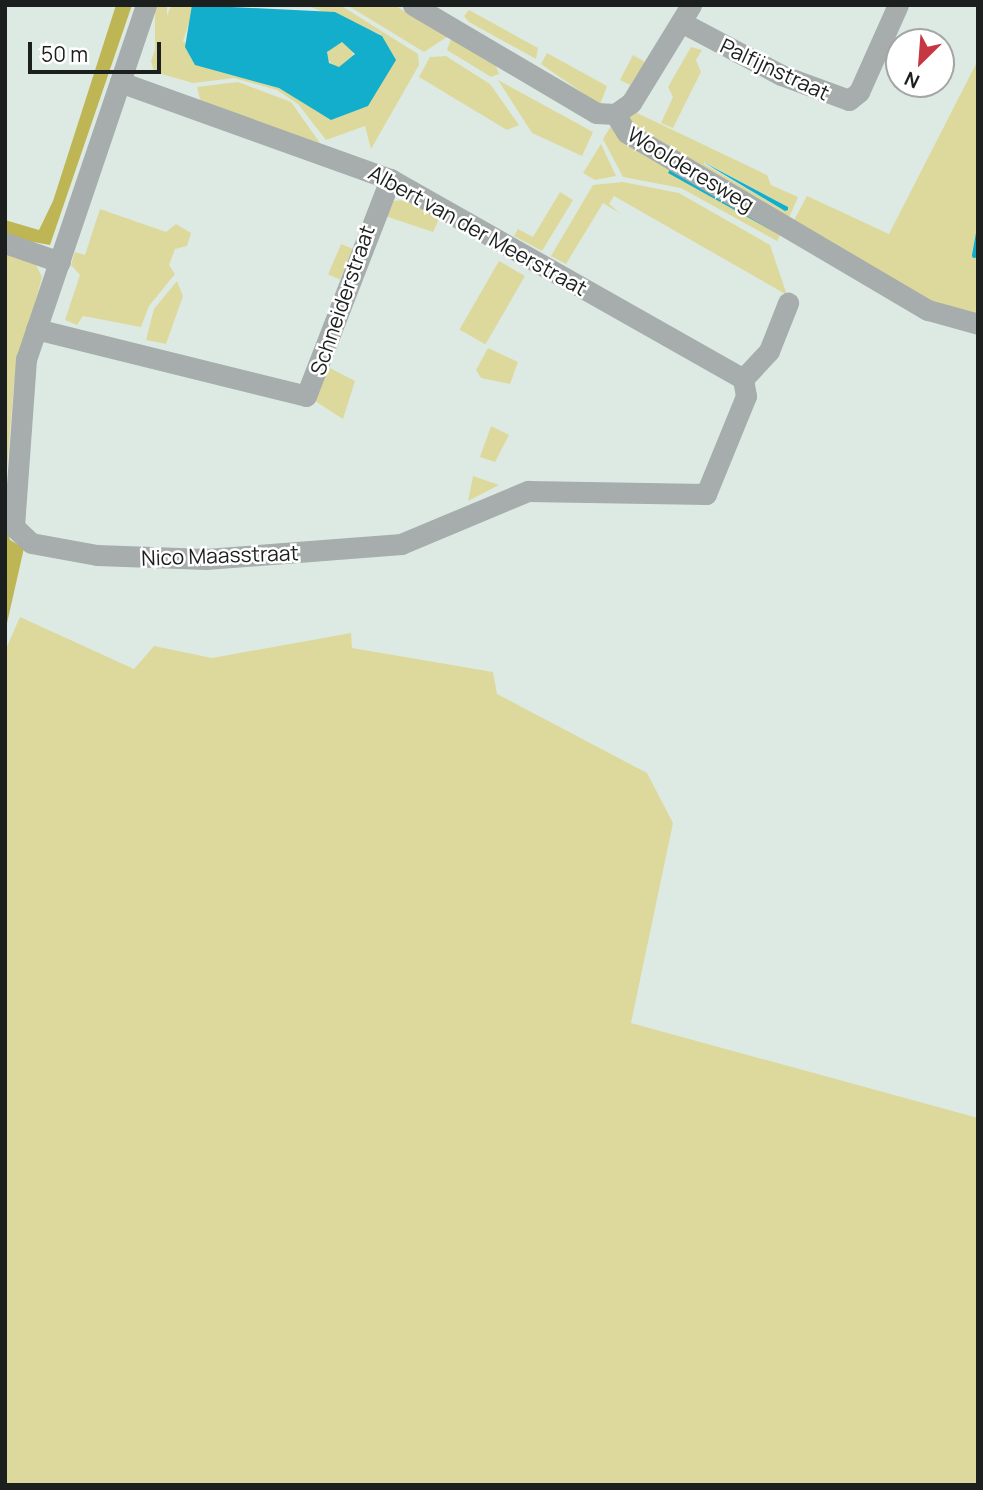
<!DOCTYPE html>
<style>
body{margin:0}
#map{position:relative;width:983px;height:1490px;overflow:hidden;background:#ddeae3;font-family:Manrope,sans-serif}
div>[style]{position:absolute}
.green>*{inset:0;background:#ddd99c;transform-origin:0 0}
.round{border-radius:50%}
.forest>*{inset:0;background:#beb654}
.water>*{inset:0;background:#13aecc}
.stream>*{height:5px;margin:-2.5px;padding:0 2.5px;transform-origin:2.5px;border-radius:2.5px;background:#13aecc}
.street>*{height:21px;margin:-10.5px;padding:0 10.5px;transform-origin:10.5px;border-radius:10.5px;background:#a6adac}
span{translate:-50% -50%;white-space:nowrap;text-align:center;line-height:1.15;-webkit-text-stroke:5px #fff;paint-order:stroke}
.street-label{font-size:21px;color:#1b1f1d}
.frame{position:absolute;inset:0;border:7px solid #1b1f1d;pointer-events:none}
.north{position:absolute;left:885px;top:28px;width:70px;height:70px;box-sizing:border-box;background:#fff;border:2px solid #a4a5a5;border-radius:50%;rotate:205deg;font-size:19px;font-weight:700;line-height:28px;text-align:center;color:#1b1f1d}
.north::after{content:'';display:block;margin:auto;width:24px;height:32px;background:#c73742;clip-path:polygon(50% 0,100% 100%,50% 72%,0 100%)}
.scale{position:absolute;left:28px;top:42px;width:133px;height:32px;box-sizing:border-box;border:4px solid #1b1f1d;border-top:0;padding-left:9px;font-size:21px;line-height:24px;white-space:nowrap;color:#1b1f1d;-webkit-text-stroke:5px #fff;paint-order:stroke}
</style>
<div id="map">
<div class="green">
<i style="left:155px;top:5px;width:12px;height:55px"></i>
<i style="clip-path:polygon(171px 5px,195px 5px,183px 41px,235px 72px,270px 81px,394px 62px,380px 34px,306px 5px,340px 5px,418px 54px,419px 65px,371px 149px,365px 126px,326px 140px,298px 104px,277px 90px,234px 78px,193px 83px,154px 72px,151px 61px)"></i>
<i style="clip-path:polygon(347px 5px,394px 5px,447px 37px,424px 52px)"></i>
<i style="clip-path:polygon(469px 10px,538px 48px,536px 59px,469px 22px,464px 16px)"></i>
<i style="clip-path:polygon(451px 39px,496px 66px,499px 74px,491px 77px,447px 50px)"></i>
<i class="round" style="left:327px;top:41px;width:26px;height:26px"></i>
<i style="clip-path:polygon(691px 47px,702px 50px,696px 60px,701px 72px,673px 128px,661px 123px,673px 97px,668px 87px)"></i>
<i style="clip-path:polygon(547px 53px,607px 86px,600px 105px,541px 64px)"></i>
<i style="clip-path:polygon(633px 55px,645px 62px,630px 85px,620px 80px)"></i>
<i style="clip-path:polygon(446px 56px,490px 84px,519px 125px,507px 130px,419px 77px,430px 57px)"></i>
<i style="clip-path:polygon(978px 60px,978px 320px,938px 310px,793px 222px,807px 196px,889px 234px)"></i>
<i style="clip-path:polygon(498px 80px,593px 132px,582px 156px,532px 133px)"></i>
<i style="clip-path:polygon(238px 82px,291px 102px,320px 143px,201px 103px,197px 87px)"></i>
<i style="clip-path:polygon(evenodd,635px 112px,767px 175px,771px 185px,798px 197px,788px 220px,631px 128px,625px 119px,635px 112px,704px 162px,788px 207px,785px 211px,704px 164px,704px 162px)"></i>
<i style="clip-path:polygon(611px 126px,782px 231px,777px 241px,681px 188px,623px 177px,603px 139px)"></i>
<i style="clip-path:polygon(601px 144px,616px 176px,595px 180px,583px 173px)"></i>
<i style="clip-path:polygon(623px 182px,679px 193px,770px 245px,787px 295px,614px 196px,609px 204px,621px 214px,603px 203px,566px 264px,551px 256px,593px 185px)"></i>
<i style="clip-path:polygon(560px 192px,573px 200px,542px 251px,514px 236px,518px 229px,533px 237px)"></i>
<i style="clip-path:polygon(412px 199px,441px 215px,433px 232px,385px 216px,394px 201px)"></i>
<i style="clip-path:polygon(100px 209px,166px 232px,176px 224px,191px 233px,187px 246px,175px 249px,169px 265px,175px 274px,149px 306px,141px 327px,83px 316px,77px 325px,65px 320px,80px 275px,71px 265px,75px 252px,85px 255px)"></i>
<i style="left:341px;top:244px;width:13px;height:33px;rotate:23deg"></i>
<i style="clip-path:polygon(5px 251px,35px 263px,42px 277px,14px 383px,5px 494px)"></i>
<i style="left:499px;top:261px;width:30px;height:79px;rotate:30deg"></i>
<i style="clip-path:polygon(177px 281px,183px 296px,166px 344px,146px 340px,154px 309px)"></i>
<i style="clip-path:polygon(488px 348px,518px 362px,510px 384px,481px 378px,476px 370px)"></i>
<i style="clip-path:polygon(328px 367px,355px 381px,343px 419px,315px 401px)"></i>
<i style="clip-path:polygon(491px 426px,509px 435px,495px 462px,480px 457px)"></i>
<i style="clip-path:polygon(473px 476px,499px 485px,468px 501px)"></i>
<i style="clip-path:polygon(20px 617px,134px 669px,154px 646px,212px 658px,351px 633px,352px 648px,493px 672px,497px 694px,647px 773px,673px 823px,631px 1023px,978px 1118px,978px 1485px,5px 1485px,5px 651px)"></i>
</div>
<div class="forest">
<i style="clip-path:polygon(116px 5px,132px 5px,50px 245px,5px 237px,5px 220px,39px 230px,53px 201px)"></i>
<i style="clip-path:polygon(5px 524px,10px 540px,24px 548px,5px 632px)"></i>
</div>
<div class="water">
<i style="clip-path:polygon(evenodd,192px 5px,335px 12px,382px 36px,396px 60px,368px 106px,331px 120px,279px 88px,195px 65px,185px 47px,192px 5px,342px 42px,355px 54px,339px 67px,329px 63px,327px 52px,342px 42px)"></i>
<i style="clip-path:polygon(703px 162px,788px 207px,788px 210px,785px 211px)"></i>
<i style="clip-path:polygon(670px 169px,776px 233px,668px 173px)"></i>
</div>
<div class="stream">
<i style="left:974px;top:255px;width:22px;rotate:-80deg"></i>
</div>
<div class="street">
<i style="left:146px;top:5px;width:374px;rotate:108.7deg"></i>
<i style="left:26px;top:359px;width:168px;rotate:94.1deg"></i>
<i style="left:14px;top:527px;width:23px;rotate:43deg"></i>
<i style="left:31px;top:543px;width:67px;rotate:10.3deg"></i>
<i style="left:97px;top:555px;width:109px;rotate:2.1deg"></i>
<i style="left:206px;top:559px;width:196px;rotate:-4.4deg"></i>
<i style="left:401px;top:544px;width:138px;rotate:-22.7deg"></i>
<i style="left:528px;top:491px;width:178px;rotate:1deg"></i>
<i style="left:706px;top:494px;width:106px;rotate:-67.8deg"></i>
<i style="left:746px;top:396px;width:17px;rotate:-100deg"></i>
<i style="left:413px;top:5px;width:212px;rotate:30.5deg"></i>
<i style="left:596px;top:113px;width:19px;rotate:3deg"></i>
<i style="left:615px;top:114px;width:22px;rotate:58deg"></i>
<i style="left:627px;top:133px;width:349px;rotate:30.5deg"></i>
<i style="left:928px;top:310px;width:52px;rotate:15.6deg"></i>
<i style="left:681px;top:22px;width:113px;rotate:27.9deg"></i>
<i style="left:781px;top:75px;width:72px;rotate:20.2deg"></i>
<i style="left:849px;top:100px;width:13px;rotate:-39deg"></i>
<i style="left:859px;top:92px;width:95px;rotate:-65.9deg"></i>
<i style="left:120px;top:82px;width:287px;rotate:19.8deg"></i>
<i style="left:390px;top:179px;width:406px;rotate:29.5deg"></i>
<i style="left:615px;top:114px;width:19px;rotate:-35deg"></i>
<i style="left:631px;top:103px;width:115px;rotate:-58.5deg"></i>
<i style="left:5px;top:243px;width:58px;rotate:19.1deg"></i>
<i style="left:36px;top:329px;width:278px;rotate:13.9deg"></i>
<i style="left:306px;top:396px;width:233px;rotate:-68.8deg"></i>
<i style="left:743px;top:379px;width:38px;rotate:-47deg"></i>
<i style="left:769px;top:351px;width:52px;rotate:-68.4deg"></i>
</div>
<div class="street-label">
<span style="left:775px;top:69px;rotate:25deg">Palfijnstraat</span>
<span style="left:691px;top:169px;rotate:31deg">Woolderesweg</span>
<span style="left:478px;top:230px;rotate:29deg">Albert van der Meerstraat</span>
<span style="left:342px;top:300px;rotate:-71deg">Schneiderstraat</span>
<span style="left:220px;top:555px;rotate:-2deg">Nico Maasstraat</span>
</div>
<div class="frame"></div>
<div class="north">N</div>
<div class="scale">50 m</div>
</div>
